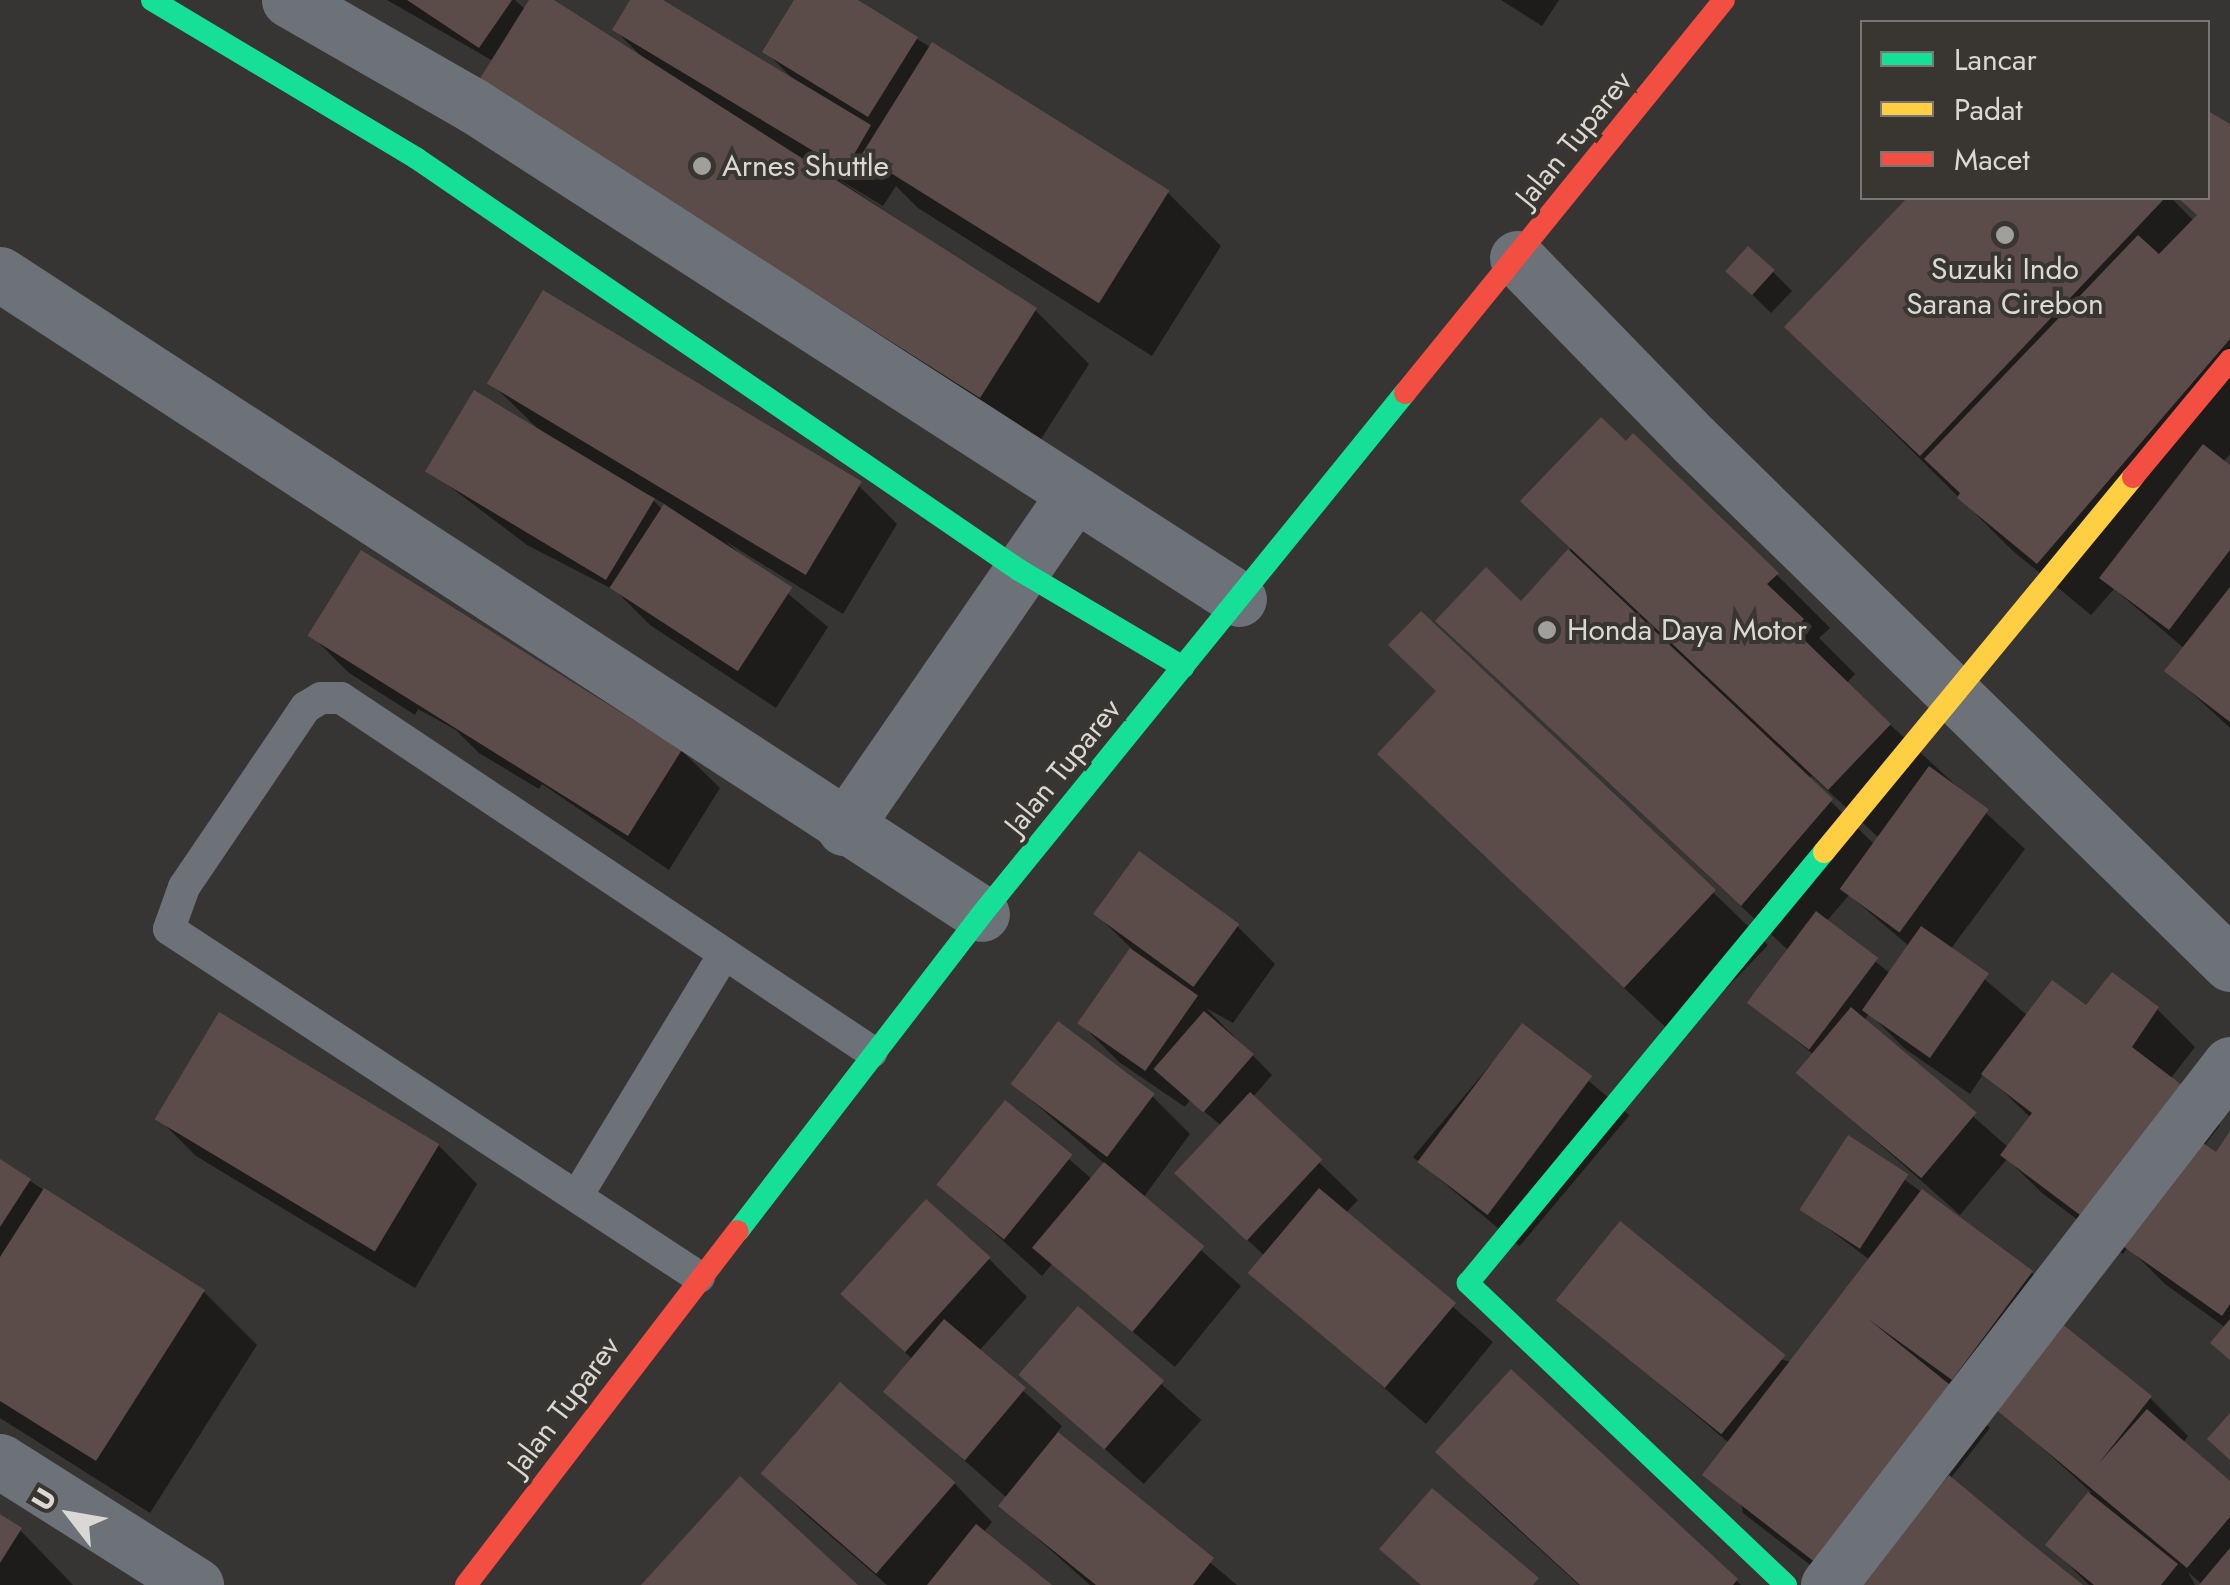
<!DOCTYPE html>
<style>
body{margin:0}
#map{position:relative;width:2230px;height:1585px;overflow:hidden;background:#373533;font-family:Jost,sans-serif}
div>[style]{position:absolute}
.shadow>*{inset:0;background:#0007;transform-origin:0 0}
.building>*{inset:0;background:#5b4c4a;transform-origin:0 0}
.lane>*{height:32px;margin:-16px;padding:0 16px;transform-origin:16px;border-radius:16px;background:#6d7178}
.street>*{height:55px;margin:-27.5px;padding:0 27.5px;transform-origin:27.5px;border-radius:27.5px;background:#6d7178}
.fast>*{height:22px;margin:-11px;padding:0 11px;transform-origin:11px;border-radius:11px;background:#16e098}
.slow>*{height:22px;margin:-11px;padding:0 11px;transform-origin:11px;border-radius:11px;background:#ffcf43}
.jam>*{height:22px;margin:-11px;padding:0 11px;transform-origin:11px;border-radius:11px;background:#f24e42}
.dots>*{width:28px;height:28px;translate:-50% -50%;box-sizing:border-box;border:5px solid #393531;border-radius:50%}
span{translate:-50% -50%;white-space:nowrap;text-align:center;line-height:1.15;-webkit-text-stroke:8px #393531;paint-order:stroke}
.street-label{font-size:30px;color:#dad8d5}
.poi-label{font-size:30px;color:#dad8d5}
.left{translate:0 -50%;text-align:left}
.legend{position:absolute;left:1860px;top:20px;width:350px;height:180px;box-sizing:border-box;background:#393531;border:2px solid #797673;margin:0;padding:12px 18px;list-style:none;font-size:30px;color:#dad8d5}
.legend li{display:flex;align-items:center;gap:20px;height:50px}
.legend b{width:50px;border:2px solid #797673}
.north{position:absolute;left:20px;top:1465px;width:100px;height:100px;-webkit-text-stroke:8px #393531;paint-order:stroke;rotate:301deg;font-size:28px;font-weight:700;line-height:40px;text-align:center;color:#dad8d5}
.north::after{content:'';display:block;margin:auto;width:35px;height:45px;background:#dad8d5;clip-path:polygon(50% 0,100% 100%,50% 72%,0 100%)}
</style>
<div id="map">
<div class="shadow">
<i style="clip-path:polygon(387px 0,515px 0,526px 10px,532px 0,549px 0,643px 58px,615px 30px,633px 0,658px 0,792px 78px,765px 51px,797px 0,853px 0,1168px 193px,1221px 246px,1152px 356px,918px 208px,896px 186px,883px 206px,828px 173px,1035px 310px,1089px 364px,1034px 450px,493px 61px)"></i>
<i style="clip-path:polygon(1501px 0,1559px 0,1542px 26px)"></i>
<i style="clip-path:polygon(2208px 114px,2230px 127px,2230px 454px,2223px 462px,2230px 468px,2230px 728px,2168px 671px,2185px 649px,2114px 589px,2091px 615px,2013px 551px,1787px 327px,1910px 198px,2171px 198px,2194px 221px,2199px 216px,2180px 198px,2208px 198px)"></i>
<i style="clip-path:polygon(1728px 271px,1773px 272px,1792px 291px,1771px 313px)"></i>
<i style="clip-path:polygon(evenodd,490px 382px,859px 486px,897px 524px,843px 614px,725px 541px,828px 627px,776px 708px,650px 625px,616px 591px,527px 545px,428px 470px,537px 428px,490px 382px,651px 496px,666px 505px,663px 510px,650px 497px,651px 496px)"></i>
<i style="clip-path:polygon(evenodd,1571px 549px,1777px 575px,1830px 628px,1819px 638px,1855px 674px,1846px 684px,2025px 849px,1950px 950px,2028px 1016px,2157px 1009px,2195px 1047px,2171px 1078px,2220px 1125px,2204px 1146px,2217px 1155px,2230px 1135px,2230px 1360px,2226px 1328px,2165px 1284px,2128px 1247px,2123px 1254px,2042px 1193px,2007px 1159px,1960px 1215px,1799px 1073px,1814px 1055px,1750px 1003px,1789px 951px,1492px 674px,1522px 605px,1571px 549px,1812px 776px,1879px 838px,1874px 844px,1808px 779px,1812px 776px,1571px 549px,1849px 895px,1910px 947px,1891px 974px,1826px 922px,1849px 895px,1571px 549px,1869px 1013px,1904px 1048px,1970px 1094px,1984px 1073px,2031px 1118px,2009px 1148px,1864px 1021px,1869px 1013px)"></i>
<i style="clip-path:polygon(1421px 614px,1768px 945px,1678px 1039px,1433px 807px,1439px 692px)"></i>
<i style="clip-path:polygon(311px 635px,681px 750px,720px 788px,669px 870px,542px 784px,539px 789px,479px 753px,456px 730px,418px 709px,415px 715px,349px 673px)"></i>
<i style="clip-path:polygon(1096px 914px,1237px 926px,1275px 964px,1233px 1023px,1206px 1008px,1272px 1075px,1252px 1098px,1358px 1200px,1346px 1213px,1493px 1342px,1426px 1424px,1252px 1274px,1266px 1257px,1216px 1211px,1222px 1126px,1190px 1100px,1185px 1107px,1119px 1062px,1081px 1024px,1132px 949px)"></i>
<i style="clip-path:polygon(220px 1015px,439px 1146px,477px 1184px,415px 1288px,196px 1156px,158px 1118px)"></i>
<i style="left:1523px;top:1026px;width:139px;height:171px;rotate:40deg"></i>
<i style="clip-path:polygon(1013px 1084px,1152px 1096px,1190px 1134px,1143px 1198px,1241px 1286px,1175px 1367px,1052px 1264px,1042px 1276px,939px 1183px,1005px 1103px,1093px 1180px,1105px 1164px)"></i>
<i style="clip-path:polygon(1849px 1139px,2032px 1273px,2070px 1311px,2059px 1325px,2150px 1398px,2188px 1436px,2183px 1443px,2230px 1484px,2230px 1585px,2203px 1585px,2188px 1572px,2195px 1585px,2089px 1585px,2049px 1545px,2091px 1492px,1998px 1408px,1963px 1400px,1990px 1428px,1950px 1479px,2079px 1585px,1836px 1585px,1743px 1513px,1729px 1443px,1561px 1301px,1791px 1362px,1870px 1260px,1802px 1209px)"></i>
<i style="clip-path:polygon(0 1162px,204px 1292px,257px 1345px,150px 1513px,0 1418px)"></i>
<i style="clip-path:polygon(989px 1259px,1027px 1297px,979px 1351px,1062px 1426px,1056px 1434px,1237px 1585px,1090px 1585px,1001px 1506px,1007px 1498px,887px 1392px,913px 1360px,844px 1295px)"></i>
<i style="left:1078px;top:1309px;width:166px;height:86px;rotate:42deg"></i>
<i style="clip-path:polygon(1511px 1373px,1741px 1585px,1579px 1585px,1491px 1505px,1438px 1452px)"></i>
<i style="clip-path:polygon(840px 1385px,955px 1484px,992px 1522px,983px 1533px,1048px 1585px,887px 1585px,803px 1512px,765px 1474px)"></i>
<i style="clip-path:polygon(0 1517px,20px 1530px,73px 1585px,0 1585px)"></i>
</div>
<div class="building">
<i style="clip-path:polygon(407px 0,512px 0,479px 48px)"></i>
<i style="clip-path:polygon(529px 0,554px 0,1037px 308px,980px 398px,479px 80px)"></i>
<i style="clip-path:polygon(630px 0,663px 0,871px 125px,845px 170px,612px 30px)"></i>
<i style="clip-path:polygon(794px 0,858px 0,918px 37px,868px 117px,762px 52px)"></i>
<i style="left:932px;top:42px;width:280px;height:133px;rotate:32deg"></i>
<i style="clip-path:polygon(2208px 111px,2230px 124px,2230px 339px,2037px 564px,1957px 498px,1960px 493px,1924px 459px,2138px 235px,2159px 254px,2197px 215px,2178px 198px,2208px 198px)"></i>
<i style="clip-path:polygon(1907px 198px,2165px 198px,1920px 456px,1784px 327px)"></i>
<i style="left:1748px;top:246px;width:36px;height:34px;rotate:42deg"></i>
<i style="left:543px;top:290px;width:372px;height:109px;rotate:31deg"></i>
<i style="left:474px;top:390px;width:211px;height:95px;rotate:31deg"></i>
<i style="clip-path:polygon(1601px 417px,1626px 441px,1633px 433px,1779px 573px,1767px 584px,1804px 619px,1794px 630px,1891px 724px,1828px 790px,1520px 501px)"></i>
<i style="clip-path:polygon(2203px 444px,2230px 465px,2230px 550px,2169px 630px,2099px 578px)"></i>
<i style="left:664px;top:504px;width:153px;height:100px;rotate:33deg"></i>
<i style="clip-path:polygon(1568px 549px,1833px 799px,1741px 906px,1435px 621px,1486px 567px,1521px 601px)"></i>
<i style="left:361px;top:550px;width:378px;height:101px;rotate:32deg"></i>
<i style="clip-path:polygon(2230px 587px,2230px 722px,2164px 671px)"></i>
<i style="clip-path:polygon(1421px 611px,1716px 890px,1624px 988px,1377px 754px,1436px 691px,1388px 645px)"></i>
<i style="left:1929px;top:766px;width:74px;height:152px;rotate:36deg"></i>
<i style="left:1139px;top:851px;width:124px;height:78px;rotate:36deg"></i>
<i style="left:1816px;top:911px;width:78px;height:115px;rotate:37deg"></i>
<i style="left:1921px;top:926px;width:83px;height:103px;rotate:35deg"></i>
<i style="left:1130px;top:948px;width:83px;height:92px;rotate:35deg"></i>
<i style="clip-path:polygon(2112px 972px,2159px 1007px,2132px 1047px,2183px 1086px,2084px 1218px,2000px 1155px,2032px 1113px,1981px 1074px,2052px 980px,2086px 1005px)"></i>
<i style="left:1851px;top:1007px;width:164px;height:86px;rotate:40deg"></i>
<i style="left:1204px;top:1011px;width:66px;height:77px;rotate:41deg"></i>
<i style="left:219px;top:1012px;width:257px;height:125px;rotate:31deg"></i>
<i style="left:1058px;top:1021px;width:121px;height:79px;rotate:37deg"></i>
<i style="left:1522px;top:1023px;width:88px;height:174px;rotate:37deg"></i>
<i style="left:1250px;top:1092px;width:99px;height:111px;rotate:43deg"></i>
<i style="left:1005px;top:1100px;width:87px;height:109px;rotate:39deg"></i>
<i style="clip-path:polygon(2230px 1131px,2230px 1304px,2222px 1316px,2124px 1247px,2200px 1141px,2216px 1152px)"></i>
<i style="left:1848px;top:1135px;width:72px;height:89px;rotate:33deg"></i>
<i style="clip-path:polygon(0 1159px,31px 1179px,0 1227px)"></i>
<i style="left:1104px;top:1162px;width:131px;height:112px;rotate:40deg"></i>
<i style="clip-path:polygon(44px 1188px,205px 1290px,96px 1461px,0 1401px,0 1257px)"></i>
<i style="left:1319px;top:1188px;width:179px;height:111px;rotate:40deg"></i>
<i style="clip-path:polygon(1922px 1189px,2033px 1271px,1952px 1380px,1868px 1319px,1954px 1388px,1816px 1563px,1702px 1475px)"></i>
<i style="left:926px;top:1199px;width:87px;height:128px;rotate:42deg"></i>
<i style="left:1620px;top:1221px;width:213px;height:102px;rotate:39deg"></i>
<i style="left:1078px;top:1306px;width:114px;height:91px;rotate:41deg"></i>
<i style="left:944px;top:1319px;width:107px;height:95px;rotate:40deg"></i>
<i style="clip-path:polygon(2230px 1319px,2230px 1360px,2210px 1343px)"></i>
<i style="clip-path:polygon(2061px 1323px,2152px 1396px,2099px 1463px,2147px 1409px,2230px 1481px,2230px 1517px,2187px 1568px,1993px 1407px)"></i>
<i style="clip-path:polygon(1511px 1369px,1738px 1579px,1733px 1585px,1580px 1585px,1435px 1452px)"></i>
<i style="left:840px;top:1382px;width:153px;height:121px;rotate:41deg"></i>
<i style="clip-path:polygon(2230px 1413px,2230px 1460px,2207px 1439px)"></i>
<i style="clip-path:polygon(1058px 1432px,1214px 1558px,1193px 1585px,1096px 1585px,998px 1506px)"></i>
<i style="clip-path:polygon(1949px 1475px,2028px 1541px,2083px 1585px,1859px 1585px)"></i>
<i style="clip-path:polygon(740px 1476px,858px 1585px,641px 1585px)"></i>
<i style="clip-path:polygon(1432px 1488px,1539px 1578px,1533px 1585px,1421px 1585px,1379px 1549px)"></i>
<i style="clip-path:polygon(2088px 1492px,2178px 1564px,2161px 1585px,2094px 1585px,2045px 1545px)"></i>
<i style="clip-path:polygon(0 1514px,22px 1528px,0 1563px)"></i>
<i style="clip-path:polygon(976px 1524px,1052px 1585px,927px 1585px)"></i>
<i style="clip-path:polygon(2230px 1548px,2230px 1585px,2199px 1585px)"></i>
</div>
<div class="lane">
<i style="left:577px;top:1196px;width:283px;rotate:-58.7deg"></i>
<i style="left:699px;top:1277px;width:634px;rotate:-146.71deg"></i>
<i style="left:169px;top:929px;width:45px;rotate:-70.3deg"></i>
<i style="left:184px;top:887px;width:217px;rotate:-55.9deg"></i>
<i style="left:306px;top:707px;width:17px;rotate:-31deg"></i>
<i style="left:321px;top:698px;width:20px"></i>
<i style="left:341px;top:698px;width:638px;rotate:33.69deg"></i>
</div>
<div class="street">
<i style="left:289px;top:0;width:213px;rotate:29.8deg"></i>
<i style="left:474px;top:106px;width:910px;rotate:32.8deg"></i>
<i style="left:1517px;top:258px;width:252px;rotate:45.8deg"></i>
<i style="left:1693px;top:439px;width:751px;rotate:44.35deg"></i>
<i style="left:0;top:274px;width:1172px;rotate:33.09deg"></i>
<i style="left:844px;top:828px;width:403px;rotate:-55.4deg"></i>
<i style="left:0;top:1461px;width:232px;rotate:32.3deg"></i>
<i style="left:1828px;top:1585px;width:658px;rotate:-52.35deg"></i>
</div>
<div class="fast">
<i style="left:152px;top:0;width:308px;rotate:30.9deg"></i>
<i style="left:416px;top:158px;width:730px;rotate:34.34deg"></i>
<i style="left:1019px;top:570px;width:191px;rotate:30.6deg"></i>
<i style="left:738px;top:1231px;width:400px;rotate:-52.4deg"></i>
<i style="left:982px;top:914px;width:671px;rotate:-50.93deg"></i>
<i style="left:1786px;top:1585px;width:439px;rotate:-136.5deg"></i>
<i style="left:1468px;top:1283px;width:559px;rotate:-50.44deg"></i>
</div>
<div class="slow">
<i style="left:1824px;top:852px;width:486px;rotate:-50.5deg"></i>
</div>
<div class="jam">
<i style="left:1405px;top:393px;width:506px;rotate:-50.93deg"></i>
<i style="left:2133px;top:477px;width:152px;rotate:-50.3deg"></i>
<i style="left:466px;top:1585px;width:446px;rotate:-52.5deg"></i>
</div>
<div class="dots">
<i style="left:702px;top:166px;background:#a19f9c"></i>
<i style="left:2005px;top:235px;background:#a19f9c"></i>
<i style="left:1547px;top:630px;background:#a19f9c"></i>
</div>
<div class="street-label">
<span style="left:1574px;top:139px;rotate:-51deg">Jalan Tuparev</span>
<span style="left:1063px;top:767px;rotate:-51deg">Jalan Tuparev</span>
<span style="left:564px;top:1406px;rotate:-53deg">Jalan Tuparev</span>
</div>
<div class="poi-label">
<span class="left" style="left:722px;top:166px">Arnes Shuttle</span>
<span style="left:2005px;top:286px">Suzuki Indo<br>Sarana Cirebon</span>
<span class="left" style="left:1567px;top:630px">Honda Daya Motor</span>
</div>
<ul class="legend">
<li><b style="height:12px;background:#16e098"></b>Lancar</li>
<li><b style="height:12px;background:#ffcf43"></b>Padat</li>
<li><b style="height:12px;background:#f24e42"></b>Macet</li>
</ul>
<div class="north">U</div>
</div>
